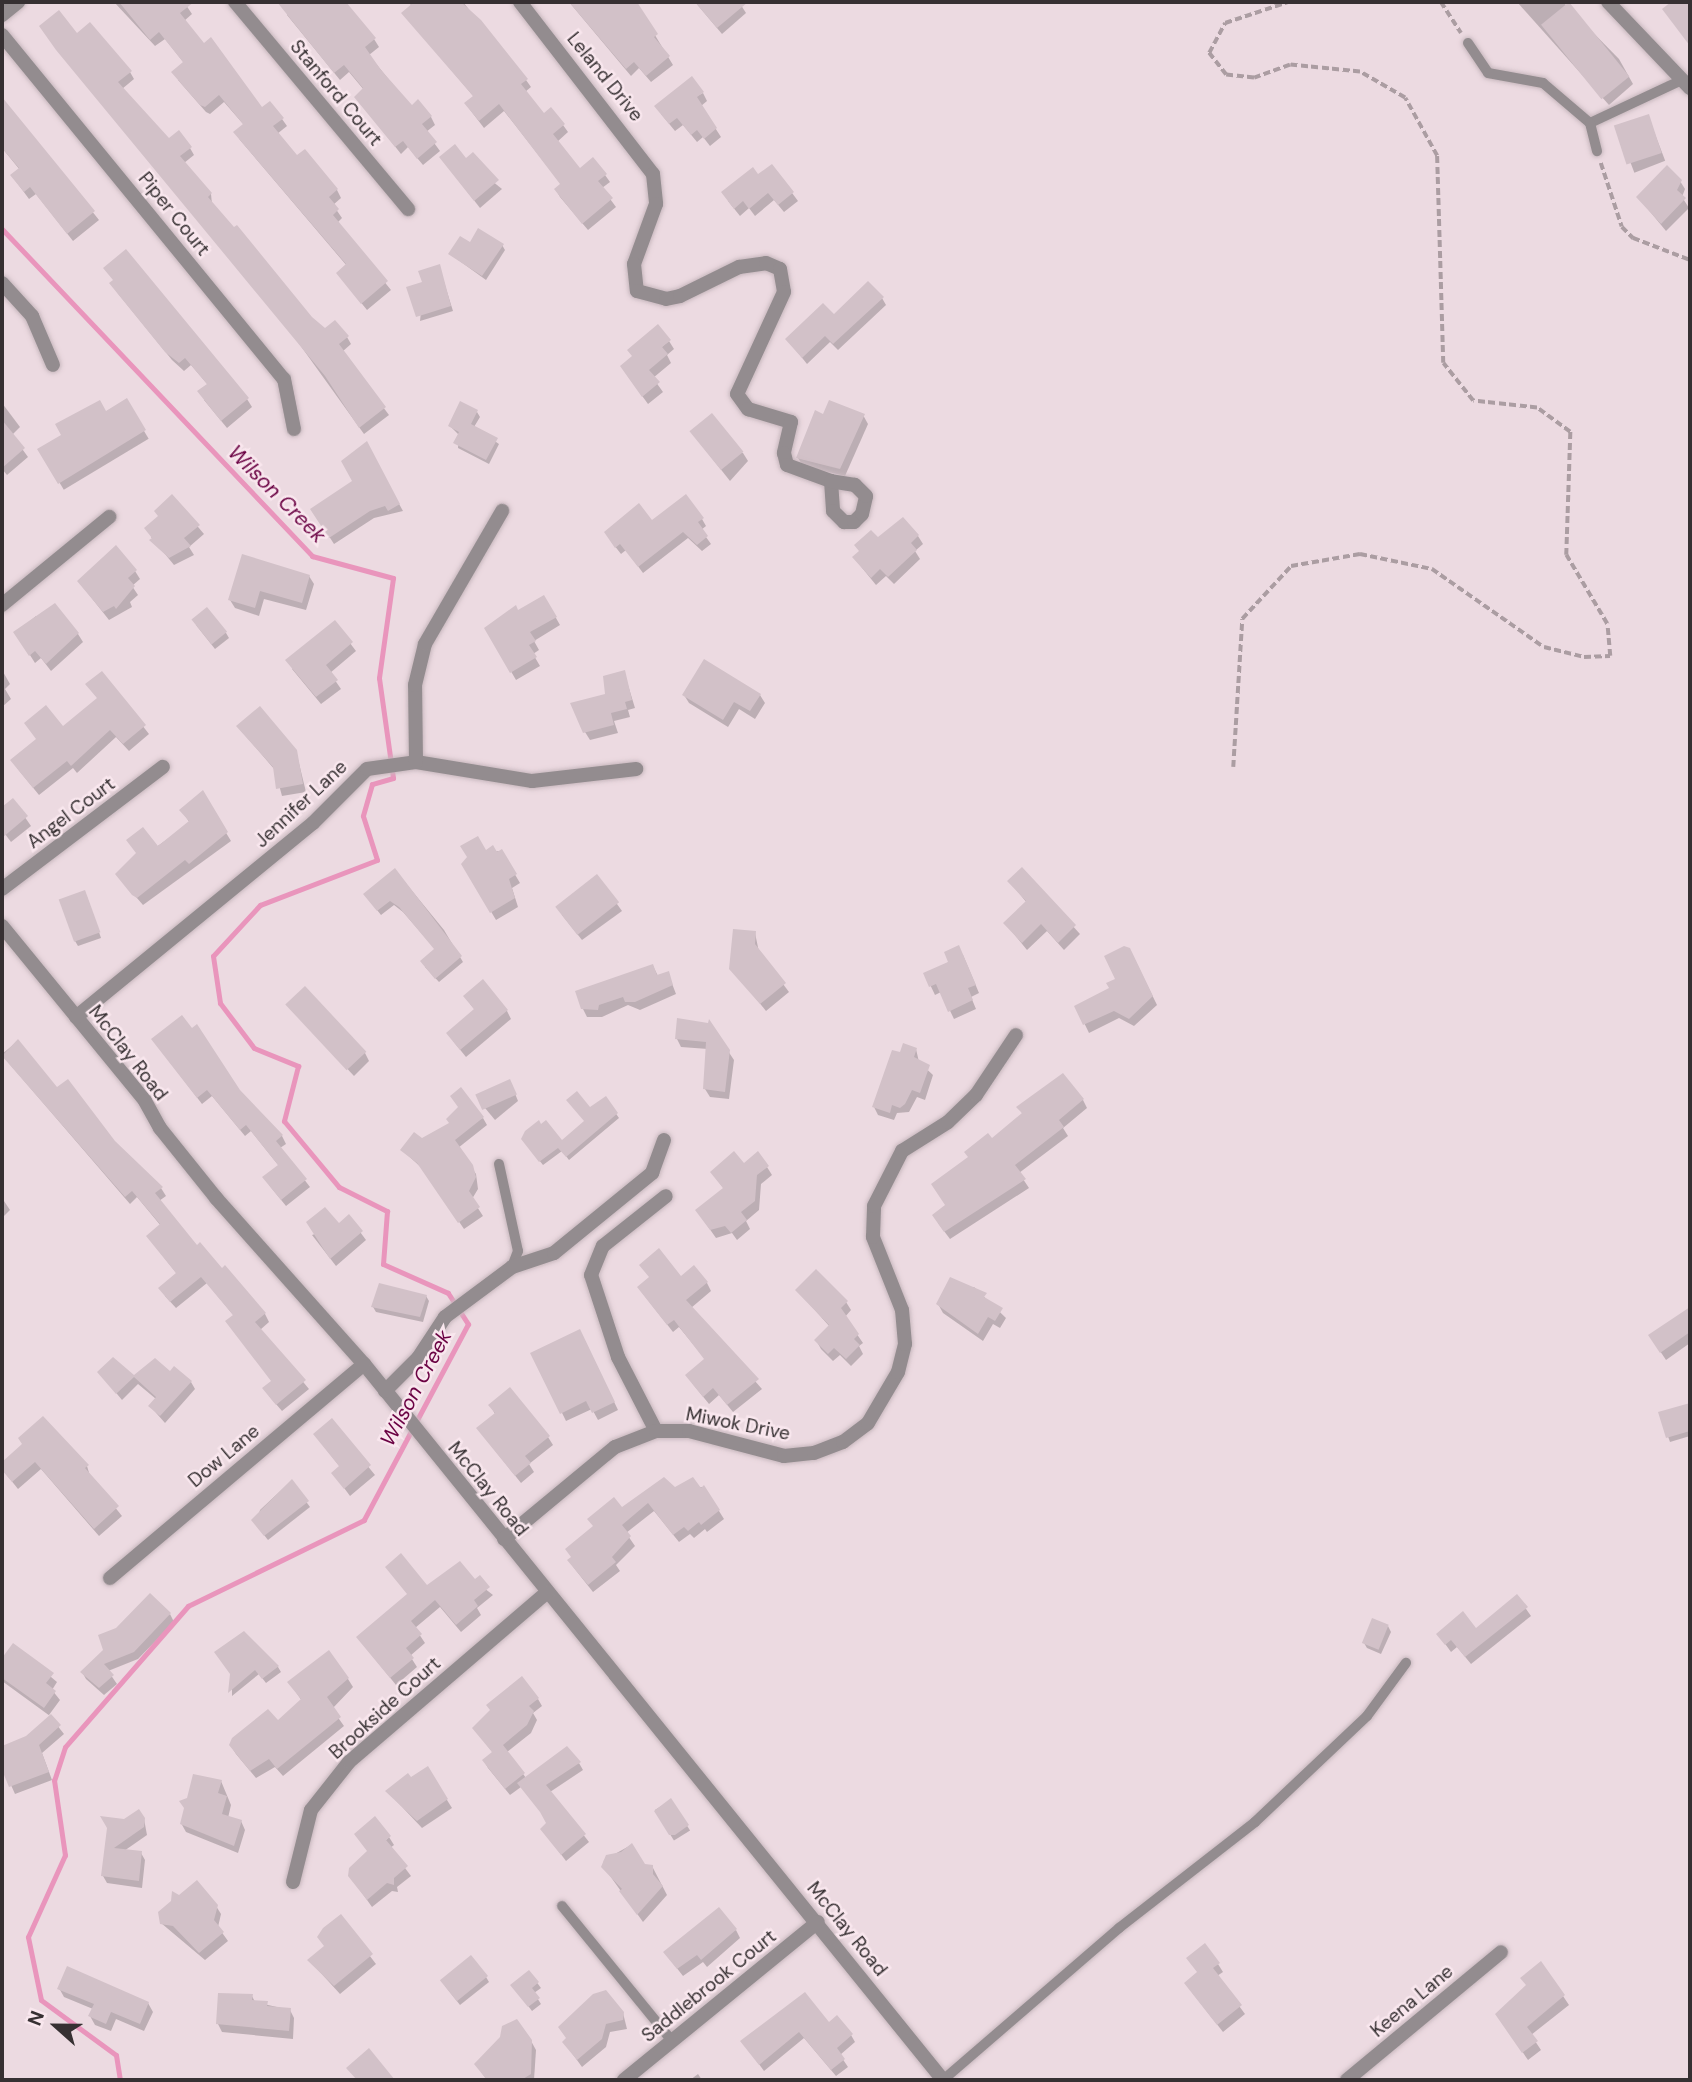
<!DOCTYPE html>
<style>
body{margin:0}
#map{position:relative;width:1692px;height:2082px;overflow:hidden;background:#ecdae1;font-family:"DM Sans",sans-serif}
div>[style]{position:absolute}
.shadow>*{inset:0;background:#0003;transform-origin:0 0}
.stream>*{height:5px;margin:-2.5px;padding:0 2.5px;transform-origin:2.5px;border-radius:2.5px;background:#e995bc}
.building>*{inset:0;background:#d2c1c8;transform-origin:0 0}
.path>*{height:3.5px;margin-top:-1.75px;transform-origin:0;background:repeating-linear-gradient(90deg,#ab9da2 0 7px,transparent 0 10.5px)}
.roads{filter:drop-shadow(0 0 2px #c8b8be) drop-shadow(0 0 2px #c8b8be)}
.service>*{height:10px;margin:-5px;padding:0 5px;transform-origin:5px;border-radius:5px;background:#938c8f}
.minor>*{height:14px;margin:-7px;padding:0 7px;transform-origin:7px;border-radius:7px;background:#938c8f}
span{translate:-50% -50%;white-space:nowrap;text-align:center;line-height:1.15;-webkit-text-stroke:5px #f9e7ee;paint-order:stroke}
.street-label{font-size:19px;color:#363032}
.water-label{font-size:21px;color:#6a0243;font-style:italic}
.frame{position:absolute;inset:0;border:4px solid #363032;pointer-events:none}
.north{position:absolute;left:21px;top:1991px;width:70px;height:70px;-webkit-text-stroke:5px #f9e7ee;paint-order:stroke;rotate:291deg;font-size:19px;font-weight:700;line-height:28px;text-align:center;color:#363032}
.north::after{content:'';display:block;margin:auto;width:24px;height:32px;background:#363032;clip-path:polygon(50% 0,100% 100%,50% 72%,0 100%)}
</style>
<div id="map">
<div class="shadow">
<i style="clip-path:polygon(114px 2px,184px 2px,192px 14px,184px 21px,262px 110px,282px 119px,287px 126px,277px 134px,297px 158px,305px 151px,337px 190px,341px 198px,333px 205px,342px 218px,337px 223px,391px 290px,367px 310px,338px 274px,347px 266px,240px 140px,235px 132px,244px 125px,224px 102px,210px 114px,206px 112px,178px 80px,184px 63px,165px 39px,155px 46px)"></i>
<i style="clip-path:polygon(289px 2px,335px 2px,374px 39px,379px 47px,369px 55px,411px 107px,431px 117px,435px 125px,426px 132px,440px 151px,423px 165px,408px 147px,401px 154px,356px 97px,364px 90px,349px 72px,340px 80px,287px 15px)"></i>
<i style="clip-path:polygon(408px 2px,463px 2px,526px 80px,531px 87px,525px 92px,544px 116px,563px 125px,568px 132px,557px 142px,579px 170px,605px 175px,610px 182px,602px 188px,616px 207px,588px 230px,560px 197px,556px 190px,562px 185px,504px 111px,484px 128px,471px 111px,466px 104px,474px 97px,403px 13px,412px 6px)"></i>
<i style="clip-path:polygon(569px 2px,635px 2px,673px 65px,651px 82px,639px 68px,631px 76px)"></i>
<i style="clip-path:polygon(695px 2px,739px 2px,746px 13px,722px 34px)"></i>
<i style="clip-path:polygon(1517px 2px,1563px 2px,1619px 59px,1633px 84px,1609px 105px)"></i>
<i style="clip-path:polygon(77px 35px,130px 72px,134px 79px,122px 89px,169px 140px,190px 148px,194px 155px,184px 163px,211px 194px,212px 204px,311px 318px,325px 330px,347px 337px,351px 344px,342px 352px,389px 415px,364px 434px)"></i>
<i style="clip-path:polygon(703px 93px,707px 101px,701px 106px,721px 137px,710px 146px,703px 137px,697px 142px,683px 125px,675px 131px,661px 114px)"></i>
<i style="clip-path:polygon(2px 98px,99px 220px,73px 241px,36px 194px,29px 199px,12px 176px,20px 170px,2px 148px)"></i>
<i style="left:1648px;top:116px;width:48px;height:33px;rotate:69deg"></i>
<i style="clip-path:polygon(441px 158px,466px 160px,502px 189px,480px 208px)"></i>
<i style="clip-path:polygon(772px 166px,798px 201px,784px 212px,774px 200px,755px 216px,749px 208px,740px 216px,728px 201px)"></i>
<i style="clip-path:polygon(1680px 181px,1685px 189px,1682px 197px,1689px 208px,1666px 231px,1638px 197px)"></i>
<i style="clip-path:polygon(470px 244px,502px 245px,505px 250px,486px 280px,450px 254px)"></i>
<i style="clip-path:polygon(439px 266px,453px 311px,420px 321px,424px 283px)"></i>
<i style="clip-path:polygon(116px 291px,247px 399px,252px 407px,227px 428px,204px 400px,208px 385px,191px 365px,184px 371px,172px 360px)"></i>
<i style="clip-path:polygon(882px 298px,886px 305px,838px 350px,830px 342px,807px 364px,787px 339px)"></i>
<i style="clip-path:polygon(669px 341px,674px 349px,667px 355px,671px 363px,653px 378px,663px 392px,648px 404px,627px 375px)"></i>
<i style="left:126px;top:401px;width:44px;height:99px;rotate:59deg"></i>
<i style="clip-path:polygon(2px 403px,20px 427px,12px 435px,28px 457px,7px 475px,2px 469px)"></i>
<i style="clip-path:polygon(477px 412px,480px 417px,474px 427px,499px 444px,489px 464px,458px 448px,459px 435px,450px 426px)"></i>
<i style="clip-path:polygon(863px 415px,868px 424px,845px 476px,803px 466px,798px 458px,824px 416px)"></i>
<i style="clip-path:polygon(692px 433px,743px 453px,748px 461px,730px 481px)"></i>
<i style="clip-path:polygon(366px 444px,403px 511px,374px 518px,334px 544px,312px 510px,355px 482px)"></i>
<i style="clip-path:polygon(172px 496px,204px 534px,189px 547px,194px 555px,174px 565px,151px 537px)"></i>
<i style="clip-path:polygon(702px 519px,706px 526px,701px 530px,711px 544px,702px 551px,688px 538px,643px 573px,626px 550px,621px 554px,610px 540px,652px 522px)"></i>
<i style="clip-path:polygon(918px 536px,923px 544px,915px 551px,920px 559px,894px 584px,886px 576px,876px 585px,854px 558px,878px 540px)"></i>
<i style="clip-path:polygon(135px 571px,140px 579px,132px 586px,138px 595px,130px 602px,132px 607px,109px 620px,79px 582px)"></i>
<i style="clip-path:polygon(309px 576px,314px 584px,306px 610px,264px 599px,259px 616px,235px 608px,230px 600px)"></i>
<i style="clip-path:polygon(544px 597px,560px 625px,534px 641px,539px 650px,533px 654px,540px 666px,516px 680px,486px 628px)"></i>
<i style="clip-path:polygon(36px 616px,78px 634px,83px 642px,51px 671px,41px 658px,35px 663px,16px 633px)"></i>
<i style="clip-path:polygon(334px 622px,356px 651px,330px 673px,341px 689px,321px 704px,292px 669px)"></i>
<i style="clip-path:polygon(196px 625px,226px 633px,229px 638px,215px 649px)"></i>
<i style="clip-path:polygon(2px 670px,10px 684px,5px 689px,11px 699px,2px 707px)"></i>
<i style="clip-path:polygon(624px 672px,635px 708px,628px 710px,630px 717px,614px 721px,618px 733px,590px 740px,585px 732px)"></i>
<i style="clip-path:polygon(101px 673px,149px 734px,129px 751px,116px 737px,77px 773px,73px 768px,39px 795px,17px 768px,98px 699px,88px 685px)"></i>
<i style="clip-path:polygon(684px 695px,760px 695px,765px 703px,755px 719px,739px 709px,728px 727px,689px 703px)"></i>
<i style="clip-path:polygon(238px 727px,296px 751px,306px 792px,282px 796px,275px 770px)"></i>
<i style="clip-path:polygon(202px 793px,231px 841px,143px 905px,117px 875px,190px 823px,181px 810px)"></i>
<i style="clip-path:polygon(13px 800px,31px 826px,11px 842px,2px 830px,2px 807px)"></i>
<i style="clip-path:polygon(501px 851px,520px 883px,512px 888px,518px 907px,496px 920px,463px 864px,486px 852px)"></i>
<i style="clip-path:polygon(395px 870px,444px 930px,463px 962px,439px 982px,425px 967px,436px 950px,403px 912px,394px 905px,381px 915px,369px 900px)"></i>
<i style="clip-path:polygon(1022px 870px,1080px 934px,1064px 950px,1047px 931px,1027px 950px,1005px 923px,1027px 903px,1009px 881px)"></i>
<i style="clip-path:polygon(597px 876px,622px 911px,582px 940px,562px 915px)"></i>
<i style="clip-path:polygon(87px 897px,101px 938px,78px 946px,75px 941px)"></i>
<i style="clip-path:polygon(755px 933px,759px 952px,789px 992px,766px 1011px,731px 968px)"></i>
<i style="clip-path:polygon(963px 955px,979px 993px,971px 997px,976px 1009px,954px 1019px,941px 992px,935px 995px,925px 974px)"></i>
<i style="clip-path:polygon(1134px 958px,1157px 1005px,1134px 1026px,1119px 1018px,1089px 1033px,1076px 1006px,1111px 989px)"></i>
<i style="clip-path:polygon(653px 966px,658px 976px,668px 973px,676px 994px,640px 1010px,628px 1005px,602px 1017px,587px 1017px,583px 1009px)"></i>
<i style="clip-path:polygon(470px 1004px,507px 1011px,511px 1019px,466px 1057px,453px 1041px,475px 1010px)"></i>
<i style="clip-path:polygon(288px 1005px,365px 1053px,369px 1061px,354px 1076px)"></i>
<i style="clip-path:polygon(678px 1020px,728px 1051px,734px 1060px,729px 1099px,710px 1097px,705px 1089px,708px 1049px,681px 1047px,677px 1039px)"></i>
<i style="clip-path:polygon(153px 1040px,239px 1091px,282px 1136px,286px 1144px,280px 1148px,310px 1187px,286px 1206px,269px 1185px,279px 1166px,251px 1131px,245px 1136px,212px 1096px,202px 1104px)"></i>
<i style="clip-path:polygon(18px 1041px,57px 1090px,161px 1188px,166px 1196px,159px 1201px,197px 1247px,265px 1314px,269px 1322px,260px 1330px,309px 1389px,282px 1411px,269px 1396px,272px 1382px,234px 1316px,207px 1283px,176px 1308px,165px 1296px,177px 1274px,148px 1237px,161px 1226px,137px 1197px,130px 1204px,7px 1061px,2px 1054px)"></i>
<i style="clip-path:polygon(916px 1049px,919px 1062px,933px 1075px,925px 1100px,917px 1097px,909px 1112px,897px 1113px,894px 1120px,878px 1115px,874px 1107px,901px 1055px)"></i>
<i style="clip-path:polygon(512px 1086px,518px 1101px,495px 1120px,485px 1108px)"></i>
<i style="clip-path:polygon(605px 1098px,619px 1118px,569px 1160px,562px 1151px,543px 1165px,526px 1144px,562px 1143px,585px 1122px,589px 1109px)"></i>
<i style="clip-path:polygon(1083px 1100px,1087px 1108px,1063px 1128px,1068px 1136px,1019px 1173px,1029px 1188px,950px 1239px,938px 1223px,947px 1206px,1023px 1115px,1019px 1107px)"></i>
<i style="clip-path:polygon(483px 1118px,487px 1125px,458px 1148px,476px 1174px,478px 1189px,472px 1199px,483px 1216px,464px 1229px,424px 1170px,402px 1150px)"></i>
<i style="clip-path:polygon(744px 1165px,767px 1167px,772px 1175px,761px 1184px,759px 1210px,746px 1221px,750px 1229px,737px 1240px,732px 1233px,716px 1238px,697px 1211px,724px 1189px,712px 1173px)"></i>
<i style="clip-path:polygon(2px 1198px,10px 1210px,2px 1218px)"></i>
<i style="clip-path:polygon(349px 1217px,366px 1240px,336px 1266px,312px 1235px,338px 1226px)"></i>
<i style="clip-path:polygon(650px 1278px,707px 1283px,711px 1291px,691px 1308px,762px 1389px,733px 1412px,719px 1395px,709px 1404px,692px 1383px,706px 1360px,679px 1327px,673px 1332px,644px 1295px,639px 1287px)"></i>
<i style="clip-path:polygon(974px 1287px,1006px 1318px,1000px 1328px,993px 1324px,983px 1341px,943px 1313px,938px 1304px)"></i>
<i style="clip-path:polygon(797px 1290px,846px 1302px,851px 1310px,845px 1317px,863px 1343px,859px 1346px,863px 1354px,851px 1366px,840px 1355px,833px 1361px,821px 1349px,816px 1340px,830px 1327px)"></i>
<i style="clip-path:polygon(426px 1296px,429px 1301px,423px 1322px,376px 1312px,373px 1307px)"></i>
<i style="clip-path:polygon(1690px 1309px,1690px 1343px,1666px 1360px,1650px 1336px)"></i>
<i style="clip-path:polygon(584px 1339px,618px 1410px,598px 1420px,592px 1409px,566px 1421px,533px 1354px)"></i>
<i style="clip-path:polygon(99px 1372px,134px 1377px,170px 1374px,191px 1382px,195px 1389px,165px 1423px,150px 1406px,156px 1399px,138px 1384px,122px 1400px)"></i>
<i style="clip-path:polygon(490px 1405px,548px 1437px,553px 1445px,529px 1464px,534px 1472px,521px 1483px,478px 1429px,495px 1414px)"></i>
<i style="clip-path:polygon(1690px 1405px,1690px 1436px,1670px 1442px,1660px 1414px)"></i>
<i style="clip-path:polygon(43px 1419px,87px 1466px,90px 1476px,122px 1516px,99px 1536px,41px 1469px,18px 1489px,2px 1469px)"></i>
<i style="clip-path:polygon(331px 1421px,375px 1475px,350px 1496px,333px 1473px,340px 1467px,315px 1435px)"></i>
<i style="clip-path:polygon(291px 1481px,310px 1507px,268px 1540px,256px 1525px,260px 1510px)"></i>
<i style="clip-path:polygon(704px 1487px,724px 1519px,707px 1532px,705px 1529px,694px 1538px,690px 1534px,679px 1542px,654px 1511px,626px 1533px,635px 1546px,616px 1565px,620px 1571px,593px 1592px,574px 1568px,569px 1560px,622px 1509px,675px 1489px)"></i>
<i style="clip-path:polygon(475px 1581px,493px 1595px,477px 1608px,481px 1615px,461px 1632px,440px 1607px,415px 1628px,425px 1643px,410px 1656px,417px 1667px,396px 1685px,358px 1638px,427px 1587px)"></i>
<i style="clip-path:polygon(1517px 1596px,1531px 1616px,1471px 1664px,1457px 1647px,1451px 1652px,1438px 1634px,1476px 1630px)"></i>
<i style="clip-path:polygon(170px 1614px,174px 1622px,138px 1659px,108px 1671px,117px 1684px,104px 1695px,86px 1679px,82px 1672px)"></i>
<i style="clip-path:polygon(1388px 1626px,1391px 1632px,1381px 1654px,1367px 1648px,1364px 1643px)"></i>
<i style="clip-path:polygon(13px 1645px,57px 1682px,52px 1690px,60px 1700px,49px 1715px,64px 1734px,42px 1753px,52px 1780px,15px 1794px,2px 1765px,2px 1747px,27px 1738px,50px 1716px,2px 1681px,2px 1661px)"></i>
<i style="clip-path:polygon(219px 1657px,278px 1667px,281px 1672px,266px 1683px,259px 1674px,232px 1696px,232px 1674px)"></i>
<i style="clip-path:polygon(348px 1679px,353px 1687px,332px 1709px,344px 1726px,283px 1776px,275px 1767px,256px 1778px,236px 1754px,231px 1746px,278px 1723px,302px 1701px,289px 1682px)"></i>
<i style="clip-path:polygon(538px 1699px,542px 1706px,533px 1713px,537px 1720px,531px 1733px,507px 1752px,526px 1778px,579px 1763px,583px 1770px,550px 1792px,589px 1842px,566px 1861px,542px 1829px,548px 1824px,546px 1818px,521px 1787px,510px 1795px,488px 1768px,484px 1761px,493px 1753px,474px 1728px)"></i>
<i style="clip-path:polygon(427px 1768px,452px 1808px,422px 1828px,388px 1792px)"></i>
<i style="clip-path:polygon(221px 1781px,231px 1805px,228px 1818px,241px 1821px,245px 1830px,238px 1853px,186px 1832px,181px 1823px)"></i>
<i style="left:671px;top:1800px;width:36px;height:19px;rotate:58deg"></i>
<i style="clip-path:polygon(144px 1819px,147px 1835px,124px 1851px,141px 1853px,145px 1860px,142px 1888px,107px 1883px,103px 1876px,124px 1821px)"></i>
<i style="clip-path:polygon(389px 1837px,394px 1845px,390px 1848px,411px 1876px,397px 1887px,398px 1892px,392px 1891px,372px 1907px,350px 1876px)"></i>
<i style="clip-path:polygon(631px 1845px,644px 1866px,652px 1866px,667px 1895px,643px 1922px,603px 1866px,604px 1860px)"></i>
<i style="clip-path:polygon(216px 1906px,221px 1914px,218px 1927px,228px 1941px,205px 1960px,161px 1923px)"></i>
<i style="clip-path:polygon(340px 1917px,376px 1964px,340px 1994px,309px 1960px,325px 1948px)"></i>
<i style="clip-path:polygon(736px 1930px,740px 1938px,707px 1967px,703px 1962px,683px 1976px,665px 1953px)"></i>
<i style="clip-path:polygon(1541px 1963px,1569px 2005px,1531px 2035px,1541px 2050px,1528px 2060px,1502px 2022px)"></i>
<i style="clip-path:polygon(1218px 1964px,1223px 1972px,1217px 1976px,1245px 2014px,1223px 2032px,1191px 1991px,1198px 1973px)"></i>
<i style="clip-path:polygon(529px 1972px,541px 1988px,534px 1993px,541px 2004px,532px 2011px,516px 1990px)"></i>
<i style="clip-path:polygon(486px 1977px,489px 1982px,460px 2005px,445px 1986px)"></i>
<i style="clip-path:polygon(59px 1988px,148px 2003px,153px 2012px,144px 2031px,116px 2019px,111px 2031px,95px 2025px,90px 2016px,93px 2009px,64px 1997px)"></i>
<i style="clip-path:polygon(252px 1996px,255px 2002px,290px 2010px,294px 2018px,293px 2039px,222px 2032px,218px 2024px)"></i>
<i style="clip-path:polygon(623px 2013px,627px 2029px,610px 2032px,606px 2047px,582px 2067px,564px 2042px)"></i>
<i style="clip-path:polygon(829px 2024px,851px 2035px,855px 2042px,840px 2055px,848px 2067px,836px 2076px,804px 2038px,764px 2071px,742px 2041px)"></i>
<i style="clip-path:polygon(531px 2041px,536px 2050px,534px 2080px,487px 2080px,481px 2072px)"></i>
<i style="clip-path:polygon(698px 2074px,702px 2080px,690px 2080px)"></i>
</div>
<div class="stream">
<i style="left:2px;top:229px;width:451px;rotate:46.5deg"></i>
<i style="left:312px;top:556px;width:84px;rotate:15.2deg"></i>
<i style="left:393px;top:578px;width:101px;rotate:98deg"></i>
<i style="left:379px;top:678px;width:101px;rotate:82deg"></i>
<i style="left:393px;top:778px;width:22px;rotate:164deg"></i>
<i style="left:372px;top:784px;width:33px;rotate:106deg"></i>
<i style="left:363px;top:816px;width:46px;rotate:72.3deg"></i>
<i style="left:377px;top:860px;width:125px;rotate:159deg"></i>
<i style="left:260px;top:905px;width:69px;rotate:132.7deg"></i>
<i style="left:213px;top:956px;width:48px;rotate:81.5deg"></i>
<i style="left:220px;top:1003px;width:56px;rotate:52.9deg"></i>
<i style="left:254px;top:1048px;width:48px;rotate:22.2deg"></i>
<i style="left:298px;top:1066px;width:57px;rotate:104.3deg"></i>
<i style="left:284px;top:1121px;width:86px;rotate:50.2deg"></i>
<i style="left:339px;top:1187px;width:54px;rotate:26.6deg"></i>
<i style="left:387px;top:1211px;width:53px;rotate:94.3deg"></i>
<i style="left:383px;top:1264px;width:71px;rotate:24deg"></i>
<i style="left:448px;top:1293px;width:37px;rotate:57deg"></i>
<i style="left:468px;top:1324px;width:222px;rotate:118deg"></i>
<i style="left:364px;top:1520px;width:196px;rotate:154deg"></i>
<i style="left:188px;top:1606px;width:187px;rotate:131.1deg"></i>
<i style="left:65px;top:1747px;width:35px;rotate:108deg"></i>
<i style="left:54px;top:1780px;width:76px;rotate:81.7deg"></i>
<i style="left:65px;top:1855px;width:90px;rotate:114.3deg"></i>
<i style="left:28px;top:1937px;width:64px;rotate:78.3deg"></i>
<i style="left:41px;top:2000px;width:93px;rotate:36.3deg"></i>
<i style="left:116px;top:2055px;width:25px;rotate:81deg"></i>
</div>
<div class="building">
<i style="clip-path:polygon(119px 2px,194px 2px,180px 13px,204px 43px,211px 37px,262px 107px,270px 101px,284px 118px,273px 126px,297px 155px,305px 149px,338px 189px,329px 197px,339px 209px,333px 215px,388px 281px,361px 304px,336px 273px,346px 264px,233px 132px,243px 124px,219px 95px,205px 107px,200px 105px,171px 72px,183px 62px,159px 32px,150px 40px)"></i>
<i style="clip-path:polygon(277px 2px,346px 2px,376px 38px,365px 47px,381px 70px,412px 105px,418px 99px,432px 116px,422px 124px,437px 142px,417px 159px,403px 141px,395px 147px,354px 97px,363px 88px,344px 65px,334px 73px)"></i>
<i style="clip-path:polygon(414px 2px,461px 2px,481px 20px,528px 79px,521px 84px,544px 113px,551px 107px,565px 124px,553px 134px,580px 168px,593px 157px,607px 174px,598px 181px,613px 198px,582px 224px,554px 189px,560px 184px,499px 104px,479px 121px,464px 103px,473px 96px,401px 13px)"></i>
<i style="clip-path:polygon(569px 2px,637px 2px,658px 34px,654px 37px,670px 56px,646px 76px,634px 62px,626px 69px)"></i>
<i style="clip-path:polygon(695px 2px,748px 2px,717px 28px)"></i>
<i style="left:1569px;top:2px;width:96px;height:36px;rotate:51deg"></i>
<i style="clip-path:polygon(1671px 2px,1690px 2px,1690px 46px,1662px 9px)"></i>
<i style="clip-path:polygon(59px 10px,77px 33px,90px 22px,132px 71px,118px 82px,169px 138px,179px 130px,192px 147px,180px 156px,212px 193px,208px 197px,234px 227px,237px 225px,312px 317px,325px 328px,335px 320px,349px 336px,339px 344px,386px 407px,359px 428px,325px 376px,56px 50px,39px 26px)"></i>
<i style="clip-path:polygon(692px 76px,704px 92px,697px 97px,717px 128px,704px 139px,697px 130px,691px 135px,677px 118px,669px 124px,654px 106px)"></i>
<i style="clip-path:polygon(2px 97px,95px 211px,67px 234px,30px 187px,24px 192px,10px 175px,19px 168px,2px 148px)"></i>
<i style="left:1649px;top:114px;width:41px;height:37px;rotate:72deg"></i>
<i style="clip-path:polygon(455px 144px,466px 158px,473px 152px,499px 180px,474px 201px,439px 157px)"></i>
<i style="clip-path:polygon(772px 164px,794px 192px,778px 205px,768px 193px,749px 209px,743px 201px,734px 209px,721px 192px,753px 167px,758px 174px)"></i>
<i style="clip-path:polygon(1667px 165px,1682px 180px,1677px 190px,1686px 198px,1661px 224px,1636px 197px)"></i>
<i style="clip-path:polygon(478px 228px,504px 244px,482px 276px,448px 254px,460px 236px,470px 242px)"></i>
<i style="clip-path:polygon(126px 249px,249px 398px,221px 421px,197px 391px,207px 384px,185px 358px,179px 363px,165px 352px,109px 283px,113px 280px,103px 268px)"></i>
<i style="clip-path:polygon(440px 264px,451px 306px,416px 317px,406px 287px,422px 282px,418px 271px)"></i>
<i style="clip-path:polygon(868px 281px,884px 297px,833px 344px,825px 336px,802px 358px,785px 339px,823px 303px,834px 314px)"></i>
<i style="clip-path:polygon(658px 324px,671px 340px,662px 347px,668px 354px,649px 370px,660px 382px,642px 397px,620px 366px,632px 356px,627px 350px)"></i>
<i style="clip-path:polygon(127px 398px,146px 430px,58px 484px,37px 449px,61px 435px,55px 424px,100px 400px,106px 411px)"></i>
<i style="clip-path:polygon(829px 400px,865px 414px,840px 469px,796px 458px,815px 410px,823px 414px)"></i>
<i style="clip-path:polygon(460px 401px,478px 410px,471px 424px,498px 438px,486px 460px,453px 443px,459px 432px,448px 426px)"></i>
<i style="left:712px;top:413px;width:50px;height:29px;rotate:51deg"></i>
<i style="clip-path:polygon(2px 420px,25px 448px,2px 468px)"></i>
<i style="clip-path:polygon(367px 441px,400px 504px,388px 511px,385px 506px,370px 511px,329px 538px,310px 509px,352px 481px,341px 461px)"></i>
<i style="clip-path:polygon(172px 494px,200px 525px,184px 538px,191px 546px,169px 558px,149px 540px,152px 538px,144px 528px,158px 516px,154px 511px)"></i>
<i style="clip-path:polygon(686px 494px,704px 518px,698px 522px,708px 536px,697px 545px,683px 532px,638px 567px,620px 544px,615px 548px,604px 532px,639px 503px,652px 520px)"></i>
<i style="clip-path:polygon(903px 517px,919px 535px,911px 543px,917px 550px,888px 577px,880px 569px,871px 578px,852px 557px,859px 551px,854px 545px,871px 530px,878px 537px)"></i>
<i style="clip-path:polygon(116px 545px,137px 570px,128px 578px,135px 586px,116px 609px,114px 606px,103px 612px,77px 581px)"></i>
<i style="clip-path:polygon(242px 554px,310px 575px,302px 603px,260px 591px,255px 608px,228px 600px)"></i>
<i style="clip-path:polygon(544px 595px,557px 617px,530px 632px,536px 641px,529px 645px,537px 657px,510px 673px,484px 628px,516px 605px,518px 610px)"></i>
<i style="clip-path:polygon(55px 603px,79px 633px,46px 664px,35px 651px,29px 656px,13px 632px)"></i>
<i style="left:207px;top:607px;width:32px;height:20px;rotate:51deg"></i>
<i style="clip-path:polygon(335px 620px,353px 642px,326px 665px,338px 680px,316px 697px,285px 660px)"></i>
<i style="clip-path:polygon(704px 659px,761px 694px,750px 711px,734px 702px,723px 720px,682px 695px)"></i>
<i style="clip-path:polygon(625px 670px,632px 700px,625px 702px,627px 709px,611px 713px,614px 725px,583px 733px,570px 703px,605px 694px,603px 676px)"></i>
<i style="clip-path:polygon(102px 671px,146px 725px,123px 744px,110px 730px,71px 766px,67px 761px,33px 788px,10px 760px,36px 739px,24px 723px,46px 705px,63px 726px,97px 698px,85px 684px)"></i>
<i style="clip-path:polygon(260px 706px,297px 750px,303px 784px,276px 789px,273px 767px,236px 726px)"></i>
<i style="clip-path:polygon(203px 790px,228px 832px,189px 864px,185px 860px,137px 898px,132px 895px,115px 874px,136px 853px,126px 840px,143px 827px,158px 846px,189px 821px,179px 810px)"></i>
<i style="clip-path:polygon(13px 798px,28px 816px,2px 838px,2px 807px)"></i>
<i style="clip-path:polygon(478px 836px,486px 850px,493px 845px,497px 852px,502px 849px,517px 874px,509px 879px,515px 898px,490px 913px,461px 864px,467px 857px,460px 846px)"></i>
<i style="clip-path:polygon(1022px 867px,1076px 925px,1058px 943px,1041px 924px,1022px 943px,1003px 923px,1026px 901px,1007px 881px)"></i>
<i style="clip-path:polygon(395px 868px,462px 956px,435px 979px,420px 961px,434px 949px,399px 907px,390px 901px,377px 911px,363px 894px)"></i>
<i style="left:597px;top:874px;width:36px;height:53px;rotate:52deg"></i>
<i style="left:85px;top:890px;width:45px;height:28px;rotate:70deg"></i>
<i style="clip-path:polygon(733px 929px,756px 931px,755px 944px,786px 983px,760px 1004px,729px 969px)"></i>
<i style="clip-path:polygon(959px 945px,976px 985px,968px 988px,973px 1000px,948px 1012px,936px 984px,929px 987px,923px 973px,948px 962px,944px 952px)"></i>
<i style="clip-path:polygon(1124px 946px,1130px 948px,1153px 996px,1129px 1019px,1114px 1011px,1083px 1025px,1074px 1006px,1109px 988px,1106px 983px,1115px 979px,1104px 956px)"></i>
<i style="clip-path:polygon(653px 964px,657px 975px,669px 971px,673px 985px,635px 1002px,625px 1002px,623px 997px,599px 1005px,598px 1010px,581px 1009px,575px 991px)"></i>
<i style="clip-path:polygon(483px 979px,508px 1010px,460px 1050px,446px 1033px,474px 1009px,463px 996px)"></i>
<i style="left:305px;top:986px;width:90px;height:27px;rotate:47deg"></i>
<i style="clip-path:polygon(182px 1015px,192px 1028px,197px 1024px,240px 1090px,283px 1135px,276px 1141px,307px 1179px,281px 1200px,262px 1177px,278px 1165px,246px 1125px,240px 1130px,207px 1090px,197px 1098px,151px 1039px)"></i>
<i style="clip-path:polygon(677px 1018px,708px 1023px,709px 1019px,730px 1050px,725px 1092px,703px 1089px,706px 1042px,675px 1039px)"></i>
<i style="clip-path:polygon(18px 1039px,57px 1087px,68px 1079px,115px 1141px,163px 1187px,155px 1193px,197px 1245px,200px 1242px,222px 1268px,225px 1265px,266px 1313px,255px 1322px,306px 1380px,276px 1405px,262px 1388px,271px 1381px,225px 1321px,233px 1315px,201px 1277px,170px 1302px,158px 1288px,176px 1273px,146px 1236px,160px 1224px,132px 1191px,125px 1197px,2px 1056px)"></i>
<i style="clip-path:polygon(903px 1043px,917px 1048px,914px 1057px,930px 1065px,920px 1093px,912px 1090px,905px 1104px,900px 1108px,892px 1105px,890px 1113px,872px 1107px,892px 1050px,900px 1052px)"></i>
<i style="clip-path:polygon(1063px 1073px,1084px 1099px,1059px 1120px,1064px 1127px,1015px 1165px,1026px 1179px,944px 1232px,932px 1215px,945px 1205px,931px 1184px,968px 1157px,964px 1152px,988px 1133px,992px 1138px,1022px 1113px,1016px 1107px)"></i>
<i style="left:510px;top:1079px;width:17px;height:38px;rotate:66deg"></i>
<i style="clip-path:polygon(461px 1087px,484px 1117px,455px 1140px,473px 1165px,476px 1177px,469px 1191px,480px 1207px,458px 1223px,417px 1163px,400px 1150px,414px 1132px,422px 1138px,449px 1123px,446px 1119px,458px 1107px,450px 1096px)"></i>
<i style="clip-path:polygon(577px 1091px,590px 1107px,606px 1096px,618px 1113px,566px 1157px,558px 1148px,539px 1162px,521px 1139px,525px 1131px,539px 1120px,541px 1124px,546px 1120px,562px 1140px,584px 1121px,566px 1100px)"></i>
<i style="clip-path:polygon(734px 1151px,744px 1163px,758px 1151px,769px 1166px,757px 1175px,755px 1201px,741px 1212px,747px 1220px,731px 1233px,725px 1226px,710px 1230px,695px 1210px,723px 1188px,710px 1172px)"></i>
<i style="clip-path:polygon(325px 1207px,339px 1223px,349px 1214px,363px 1231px,330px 1259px,306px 1222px)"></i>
<i style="clip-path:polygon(659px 1248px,681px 1276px,694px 1265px,708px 1282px,686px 1300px,759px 1379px,727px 1405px,713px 1388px,703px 1397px,685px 1375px,704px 1359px,674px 1320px,667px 1325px,637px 1287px,649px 1277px,639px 1265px)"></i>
<i style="clip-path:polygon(816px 1269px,848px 1301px,841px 1308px,859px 1334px,854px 1339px,860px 1345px,846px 1359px,834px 1348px,828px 1354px,814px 1340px,829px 1325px,795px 1290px)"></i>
<i style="clip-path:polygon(950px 1277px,987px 1293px,984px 1297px,1003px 1308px,995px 1321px,988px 1317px,978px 1334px,936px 1304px)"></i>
<i style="clip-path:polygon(379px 1283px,427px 1295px,420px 1317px,371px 1307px)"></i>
<i style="clip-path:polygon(1690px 1307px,1690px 1332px,1660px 1353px,1648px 1335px)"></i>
<i style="clip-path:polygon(580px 1329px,615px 1402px,592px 1413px,586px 1401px,560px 1414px,530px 1353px)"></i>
<i style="clip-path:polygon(113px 1357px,134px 1375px,155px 1358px,170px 1371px,174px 1366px,192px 1381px,160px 1416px,148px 1406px,156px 1397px,134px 1377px,116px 1394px,97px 1372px)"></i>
<i style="clip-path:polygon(510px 1387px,550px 1436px,525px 1456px,531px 1463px,515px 1476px,476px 1428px,495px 1413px,488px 1405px)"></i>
<i style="clip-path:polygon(1690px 1403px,1690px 1431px,1666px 1438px,1658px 1412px)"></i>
<i style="clip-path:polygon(43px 1416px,89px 1465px,85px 1468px,119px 1506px,94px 1529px,35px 1462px,12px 1482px,2px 1470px,2px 1462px,22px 1444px,18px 1438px)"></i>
<i style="clip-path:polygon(332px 1418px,371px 1465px,344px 1489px,331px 1473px,339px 1466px,313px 1434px)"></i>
<i style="clip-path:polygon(664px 1477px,675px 1487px,693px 1477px,701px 1488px,704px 1485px,720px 1510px,701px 1525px,699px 1522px,688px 1531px,684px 1527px,673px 1535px,648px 1503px,622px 1525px,631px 1536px,612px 1557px,616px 1562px,588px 1585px,567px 1560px,571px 1557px,565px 1549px,593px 1526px,587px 1519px,614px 1497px,622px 1507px)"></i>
<i style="clip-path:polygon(292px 1479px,309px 1501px,264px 1536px,251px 1520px)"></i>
<i style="clip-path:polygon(401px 1553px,427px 1585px,460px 1561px,475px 1579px,480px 1575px,490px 1587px,474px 1600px,478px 1606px,456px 1625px,435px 1600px,411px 1621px,422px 1634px,406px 1648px,414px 1658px,390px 1678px,356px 1637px,407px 1594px,385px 1567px)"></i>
<i style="clip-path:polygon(150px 1593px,171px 1613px,134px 1652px,104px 1664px,114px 1675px,99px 1688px,80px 1672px,103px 1650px,98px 1635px,116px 1628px)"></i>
<i style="clip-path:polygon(1517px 1594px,1528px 1607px,1465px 1657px,1451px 1640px,1445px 1645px,1436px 1634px,1463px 1611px,1476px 1628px)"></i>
<i style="left:1372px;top:1618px;width:18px;height:27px;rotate:22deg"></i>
<i style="clip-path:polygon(244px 1631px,279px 1666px,262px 1679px,255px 1670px,228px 1693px,230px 1674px,214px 1652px)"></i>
<i style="clip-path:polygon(13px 1643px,54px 1673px,46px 1683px,56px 1691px,44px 1708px,2px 1678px,2px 1658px)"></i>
<i style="clip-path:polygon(329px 1650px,349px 1678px,327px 1697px,341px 1717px,277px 1769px,269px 1759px,250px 1771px,229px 1745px,232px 1738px,268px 1709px,278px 1720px,301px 1699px,287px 1682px)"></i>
<i style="clip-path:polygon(522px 1676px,539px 1698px,529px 1706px,534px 1711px,527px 1725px,503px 1745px,525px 1773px,505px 1789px,482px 1760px,492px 1752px,472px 1728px,490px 1710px,486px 1705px)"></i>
<i style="clip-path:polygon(51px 1714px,61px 1725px,39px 1745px,49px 1772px,9px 1787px,2px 1770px,2px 1746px,26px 1736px)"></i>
<i style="clip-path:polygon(567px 1746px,581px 1762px,546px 1785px,586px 1834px,561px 1855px,540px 1829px,546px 1823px,540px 1812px,517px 1783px)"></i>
<i style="clip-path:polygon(428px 1766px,448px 1799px,417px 1821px,385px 1791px,408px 1773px,411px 1777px)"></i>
<i style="clip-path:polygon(193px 1774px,222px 1780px,218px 1793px,227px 1796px,222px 1814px,242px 1820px,234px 1846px,180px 1824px,184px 1808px,179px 1801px,187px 1798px)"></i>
<i style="clip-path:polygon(671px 1798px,689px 1825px,675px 1835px,669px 1835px,654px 1811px)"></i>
<i style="clip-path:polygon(139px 1809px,145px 1818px,144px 1827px,114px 1848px,142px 1851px,139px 1881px,101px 1876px,107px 1828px,100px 1816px,124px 1819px)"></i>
<i style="clip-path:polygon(375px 1816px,391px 1836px,386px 1840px,408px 1866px,394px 1878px,394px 1885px,387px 1883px,367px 1900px,348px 1876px,349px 1868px,367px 1851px,354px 1834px)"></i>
<i style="clip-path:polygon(632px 1843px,645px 1864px,653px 1865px,653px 1874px,663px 1886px,637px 1915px,619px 1891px,622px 1889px,601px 1867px,606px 1855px,621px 1852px)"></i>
<i style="clip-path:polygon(197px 1880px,218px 1905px,214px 1920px,224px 1932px,199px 1953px,173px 1926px,160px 1924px,158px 1912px,171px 1901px,172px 1891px,179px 1895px)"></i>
<i style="clip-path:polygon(719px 1907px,737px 1929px,701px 1960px,697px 1955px,677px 1969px,663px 1952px)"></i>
<i style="clip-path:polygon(341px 1914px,373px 1954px,334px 1986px,307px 1960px,324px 1946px,317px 1937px,323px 1928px)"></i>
<i style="clip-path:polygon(1205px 1943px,1220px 1963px,1213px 1968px,1242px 2005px,1217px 2025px,1184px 1983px,1197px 1972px,1186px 1958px)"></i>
<i style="left:471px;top:1955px;width:27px;height:40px;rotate:51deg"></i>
<i style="clip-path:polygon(1541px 1961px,1565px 1995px,1527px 2027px,1538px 2041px,1522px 2053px,1495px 2014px,1526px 1985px,1520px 1978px)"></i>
<i style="clip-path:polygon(67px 1966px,149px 2002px,140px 2024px,111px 2012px,106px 2024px,88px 2016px,94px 2004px,57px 1989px)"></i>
<i style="clip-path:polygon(529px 1970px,539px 1982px,532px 1988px,540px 1998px,528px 2007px,510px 1985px)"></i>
<i style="clip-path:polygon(606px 1990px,624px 2012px,623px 2020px,606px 2024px,602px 2039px,577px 2060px,562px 2042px,566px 2038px,558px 2027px,593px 1994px)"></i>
<i style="clip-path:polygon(805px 1992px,829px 2022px,837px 2015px,853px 2034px,837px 2048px,845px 2059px,831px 2070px,799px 2032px,759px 2065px,740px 2041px)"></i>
<i style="clip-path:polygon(218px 1993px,253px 1994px,252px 2000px,268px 2001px,267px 2006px,291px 2008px,289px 2031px,216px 2024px)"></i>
<i style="clip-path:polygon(517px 2019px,532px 2040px,531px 2074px,523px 2079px,487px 2080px,474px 2064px,500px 2037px,502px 2026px)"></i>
<i style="clip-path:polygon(369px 2048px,395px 2080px,357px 2080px,346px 2068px)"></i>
</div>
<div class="path">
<i style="left:1441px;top:2px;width:37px;rotate:57deg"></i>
<i style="left:1601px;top:163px;width:67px;rotate:71.8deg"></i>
<i style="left:1622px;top:227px;width:16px;rotate:45deg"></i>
<i style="left:1633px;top:238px;width:61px;rotate:21.1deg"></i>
<i style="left:1233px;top:767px;width:148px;rotate:-86.5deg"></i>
<i style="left:1242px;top:619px;width:72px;rotate:-47.2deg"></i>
<i style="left:1291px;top:566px;width:70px;rotate:-9.9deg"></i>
<i style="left:1360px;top:554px;width:74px;rotate:11.8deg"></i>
<i style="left:1432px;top:569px;width:136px;rotate:34.9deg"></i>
<i style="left:1544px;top:647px;width:41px;rotate:14deg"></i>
<i style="left:1584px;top:657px;width:26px;rotate:-2deg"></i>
<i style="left:1610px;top:656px;width:32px;rotate:-95deg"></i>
<i style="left:1607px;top:624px;width:80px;rotate:-120.7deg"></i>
<i style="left:1566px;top:555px;width:123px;rotate:-88.1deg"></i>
<i style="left:1570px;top:432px;width:41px;rotate:-144deg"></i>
<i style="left:1537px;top:408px;width:64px;rotate:-173.8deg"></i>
<i style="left:1473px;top:401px;width:48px;rotate:-128.3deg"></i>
<i style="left:1443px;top:363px;width:207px;rotate:-91.7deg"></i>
<i style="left:1437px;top:156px;width:66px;rotate:-118.9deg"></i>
<i style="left:1405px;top:98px;width:52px;rotate:-150deg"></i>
<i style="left:1360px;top:72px;width:70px;rotate:-174.3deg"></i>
<i style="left:1290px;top:65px;width:38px;rotate:160deg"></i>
<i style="left:1254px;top:78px;width:28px;rotate:-174deg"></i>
<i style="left:1226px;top:75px;width:28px;rotate:-128deg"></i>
<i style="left:1209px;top:53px;width:34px;rotate:-62deg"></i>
<i style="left:1225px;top:23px;width:66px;rotate:-18.4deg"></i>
</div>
<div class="roads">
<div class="service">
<i style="left:1468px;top:43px;width:36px;rotate:56deg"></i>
<i style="left:1488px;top:73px;width:56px;rotate:10.3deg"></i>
<i style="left:1543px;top:83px;width:62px;rotate:40.4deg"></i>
<i style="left:1590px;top:123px;width:102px;rotate:-25.1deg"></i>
<i style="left:1590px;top:123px;width:29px;rotate:76deg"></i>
<i style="left:499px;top:1164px;width:89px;rotate:77.7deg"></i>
<i style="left:518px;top:1251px;width:17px;rotate:111deg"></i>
<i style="left:562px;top:1906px;width:174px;rotate:50.8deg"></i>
<i style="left:943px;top:2080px;width:233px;rotate:-40.8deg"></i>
<i style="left:1119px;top:1928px;width:172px;rotate:-37.9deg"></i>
<i style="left:1255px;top:1822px;width:154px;rotate:-43.4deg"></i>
<i style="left:1367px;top:1716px;width:66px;rotate:-53.7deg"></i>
</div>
<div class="minor">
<i style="left:235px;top:2px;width:270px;rotate:50.1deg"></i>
<i style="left:520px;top:2px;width:217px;rotate:52.3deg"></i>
<i style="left:653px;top:174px;width:30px;rotate:84deg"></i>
<i style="left:656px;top:204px;width:64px;rotate:110.1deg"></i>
<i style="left:634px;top:264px;width:27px;rotate:84deg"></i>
<i style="left:637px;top:291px;width:30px;rotate:15deg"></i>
<i style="left:666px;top:299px;width:14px;rotate:-12deg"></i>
<i style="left:680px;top:296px;width:66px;rotate:-26.2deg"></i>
<i style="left:739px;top:267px;width:27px;rotate:-8deg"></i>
<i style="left:766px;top:263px;width:15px;rotate:23deg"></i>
<i style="left:780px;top:269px;width:23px;rotate:80deg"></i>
<i style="left:784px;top:292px;width:112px;rotate:114.7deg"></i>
<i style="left:737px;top:394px;width:19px;rotate:54deg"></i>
<i style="left:748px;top:409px;width:45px;rotate:16.8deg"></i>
<i style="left:791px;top:422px;width:32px;rotate:103deg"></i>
<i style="left:784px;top:453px;width:12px;rotate:76deg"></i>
<i style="left:787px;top:465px;width:47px;rotate:20deg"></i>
<i style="left:831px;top:481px;width:30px;rotate:86deg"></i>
<i style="left:833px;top:511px;width:16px;rotate:45deg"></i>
<i style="left:844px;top:522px;width:10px"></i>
<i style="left:854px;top:522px;width:11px;rotate:-45deg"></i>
<i style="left:862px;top:514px;width:18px;rotate:-77deg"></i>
<i style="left:866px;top:496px;width:16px;rotate:-135deg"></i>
<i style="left:855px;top:485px;width:24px;rotate:-171deg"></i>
<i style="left:1608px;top:2px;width:119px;rotate:46.4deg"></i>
<i style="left:2px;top:15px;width:21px;rotate:-39deg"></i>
<i style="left:2px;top:35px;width:445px;rotate:50.7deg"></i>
<i style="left:284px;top:379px;width:51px;rotate:78.7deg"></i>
<i style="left:2px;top:283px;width:45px;rotate:47.7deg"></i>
<i style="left:32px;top:316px;width:53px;rotate:66.8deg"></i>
<i style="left:2px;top:605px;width:139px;rotate:-39.4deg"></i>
<i style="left:416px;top:762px;width:118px;rotate:9.3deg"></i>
<i style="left:532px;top:781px;width:105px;rotate:-6.6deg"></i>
<i style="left:2px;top:889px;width:202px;rotate:-37.2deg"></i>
<i style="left:2px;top:926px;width:226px;rotate:50.7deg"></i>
<i style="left:145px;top:1101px;width:31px;rotate:61deg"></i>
<i style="left:160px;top:1128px;width:90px;rotate:51.3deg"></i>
<i style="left:216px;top:1198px;width:222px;rotate:48.3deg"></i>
<i style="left:364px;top:1364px;width:921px;rotate:51.04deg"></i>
<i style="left:76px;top:1017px;width:306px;rotate:-39.3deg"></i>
<i style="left:313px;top:823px;width:76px;rotate:-45deg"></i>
<i style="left:367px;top:769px;width:49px;rotate:-8.1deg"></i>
<i style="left:416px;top:762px;width:77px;rotate:-90.7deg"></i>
<i style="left:415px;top:685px;width:42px;rotate:-76.3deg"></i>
<i style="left:425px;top:644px;width:154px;rotate:-59.9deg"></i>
<i style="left:385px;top:1391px;width:47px;rotate:-45deg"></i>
<i style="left:418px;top:1358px;width:49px;rotate:-56.6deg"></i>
<i style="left:445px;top:1317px;width:84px;rotate:-36.7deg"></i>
<i style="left:512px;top:1267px;width:44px;rotate:-18.4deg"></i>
<i style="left:554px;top:1253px;width:127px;rotate:-39.2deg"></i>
<i style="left:652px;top:1173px;width:35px;rotate:-70deg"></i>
<i style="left:656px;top:1431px;width:83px;rotate:-117.2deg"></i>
<i style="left:618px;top:1357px;width:86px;rotate:-108.2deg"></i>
<i style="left:591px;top:1275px;width:31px;rotate:-68deg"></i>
<i style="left:603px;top:1246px;width:80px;rotate:-38.4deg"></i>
<i style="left:504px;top:1539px;width:144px;rotate:-39.7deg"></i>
<i style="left:615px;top:1447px;width:44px;rotate:-21.3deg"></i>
<i style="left:656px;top:1431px;width:33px"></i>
<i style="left:689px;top:1431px;width:98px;rotate:14.7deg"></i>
<i style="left:784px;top:1456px;width:30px;rotate:-6deg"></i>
<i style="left:814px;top:1453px;width:31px;rotate:-21deg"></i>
<i style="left:843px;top:1442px;width:31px;rotate:-37deg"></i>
<i style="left:868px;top:1423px;width:59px;rotate:-59.5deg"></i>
<i style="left:898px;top:1372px;width:29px;rotate:-76deg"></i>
<i style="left:905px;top:1344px;width:34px;rotate:-95deg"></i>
<i style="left:902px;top:1310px;width:79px;rotate:-111.7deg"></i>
<i style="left:873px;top:1237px;width:31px;rotate:-88deg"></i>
<i style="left:874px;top:1206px;width:62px;rotate:-63deg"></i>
<i style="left:902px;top:1151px;width:54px;rotate:-32.2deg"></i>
<i style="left:948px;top:1122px;width:39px;rotate:-44deg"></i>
<i style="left:976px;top:1095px;width:72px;rotate:-56.3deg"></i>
<i style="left:110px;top:1578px;width:332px;rotate:-40.1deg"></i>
<i style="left:293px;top:1882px;width:74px;rotate:-76deg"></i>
<i style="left:311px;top:1810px;width:61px;rotate:-51.6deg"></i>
<i style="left:349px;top:1762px;width:261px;rotate:-40.6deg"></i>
<i style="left:624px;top:2080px;width:250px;rotate:-39.2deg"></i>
<i style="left:1347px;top:2080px;width:200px;rotate:-39.7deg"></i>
</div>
</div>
<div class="street-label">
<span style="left:605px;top:77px;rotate:51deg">Leland Drive</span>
<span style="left:336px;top:93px;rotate:50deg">Stanford Court</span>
<span style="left:174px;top:214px;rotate:51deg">Piper Court</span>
<span style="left:301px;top:804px;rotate:-43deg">Jennifer Lane</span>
<span style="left:71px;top:813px;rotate:-37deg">Angel Court</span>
<span style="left:128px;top:1053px;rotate:52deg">McClay Road</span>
<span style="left:738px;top:1424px;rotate:11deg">Miwok Drive</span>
<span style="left:224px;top:1456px;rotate:-40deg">Dow Lane</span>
<span style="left:488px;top:1489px;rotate:51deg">McClay Road</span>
<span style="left:385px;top:1708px;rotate:-42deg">Brookside Court</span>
<span style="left:847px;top:1929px;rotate:51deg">McClay Road</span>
<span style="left:709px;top:1986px;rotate:-39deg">Saddlebrook Court</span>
<span style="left:1412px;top:2001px;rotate:-40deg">Keena Lane</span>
</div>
<div class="water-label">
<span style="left:277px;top:494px;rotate:45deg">Wilson Creek</span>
<span style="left:416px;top:1388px;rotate:-62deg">Wilson Creek</span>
</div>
<div class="frame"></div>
<div class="north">N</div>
</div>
